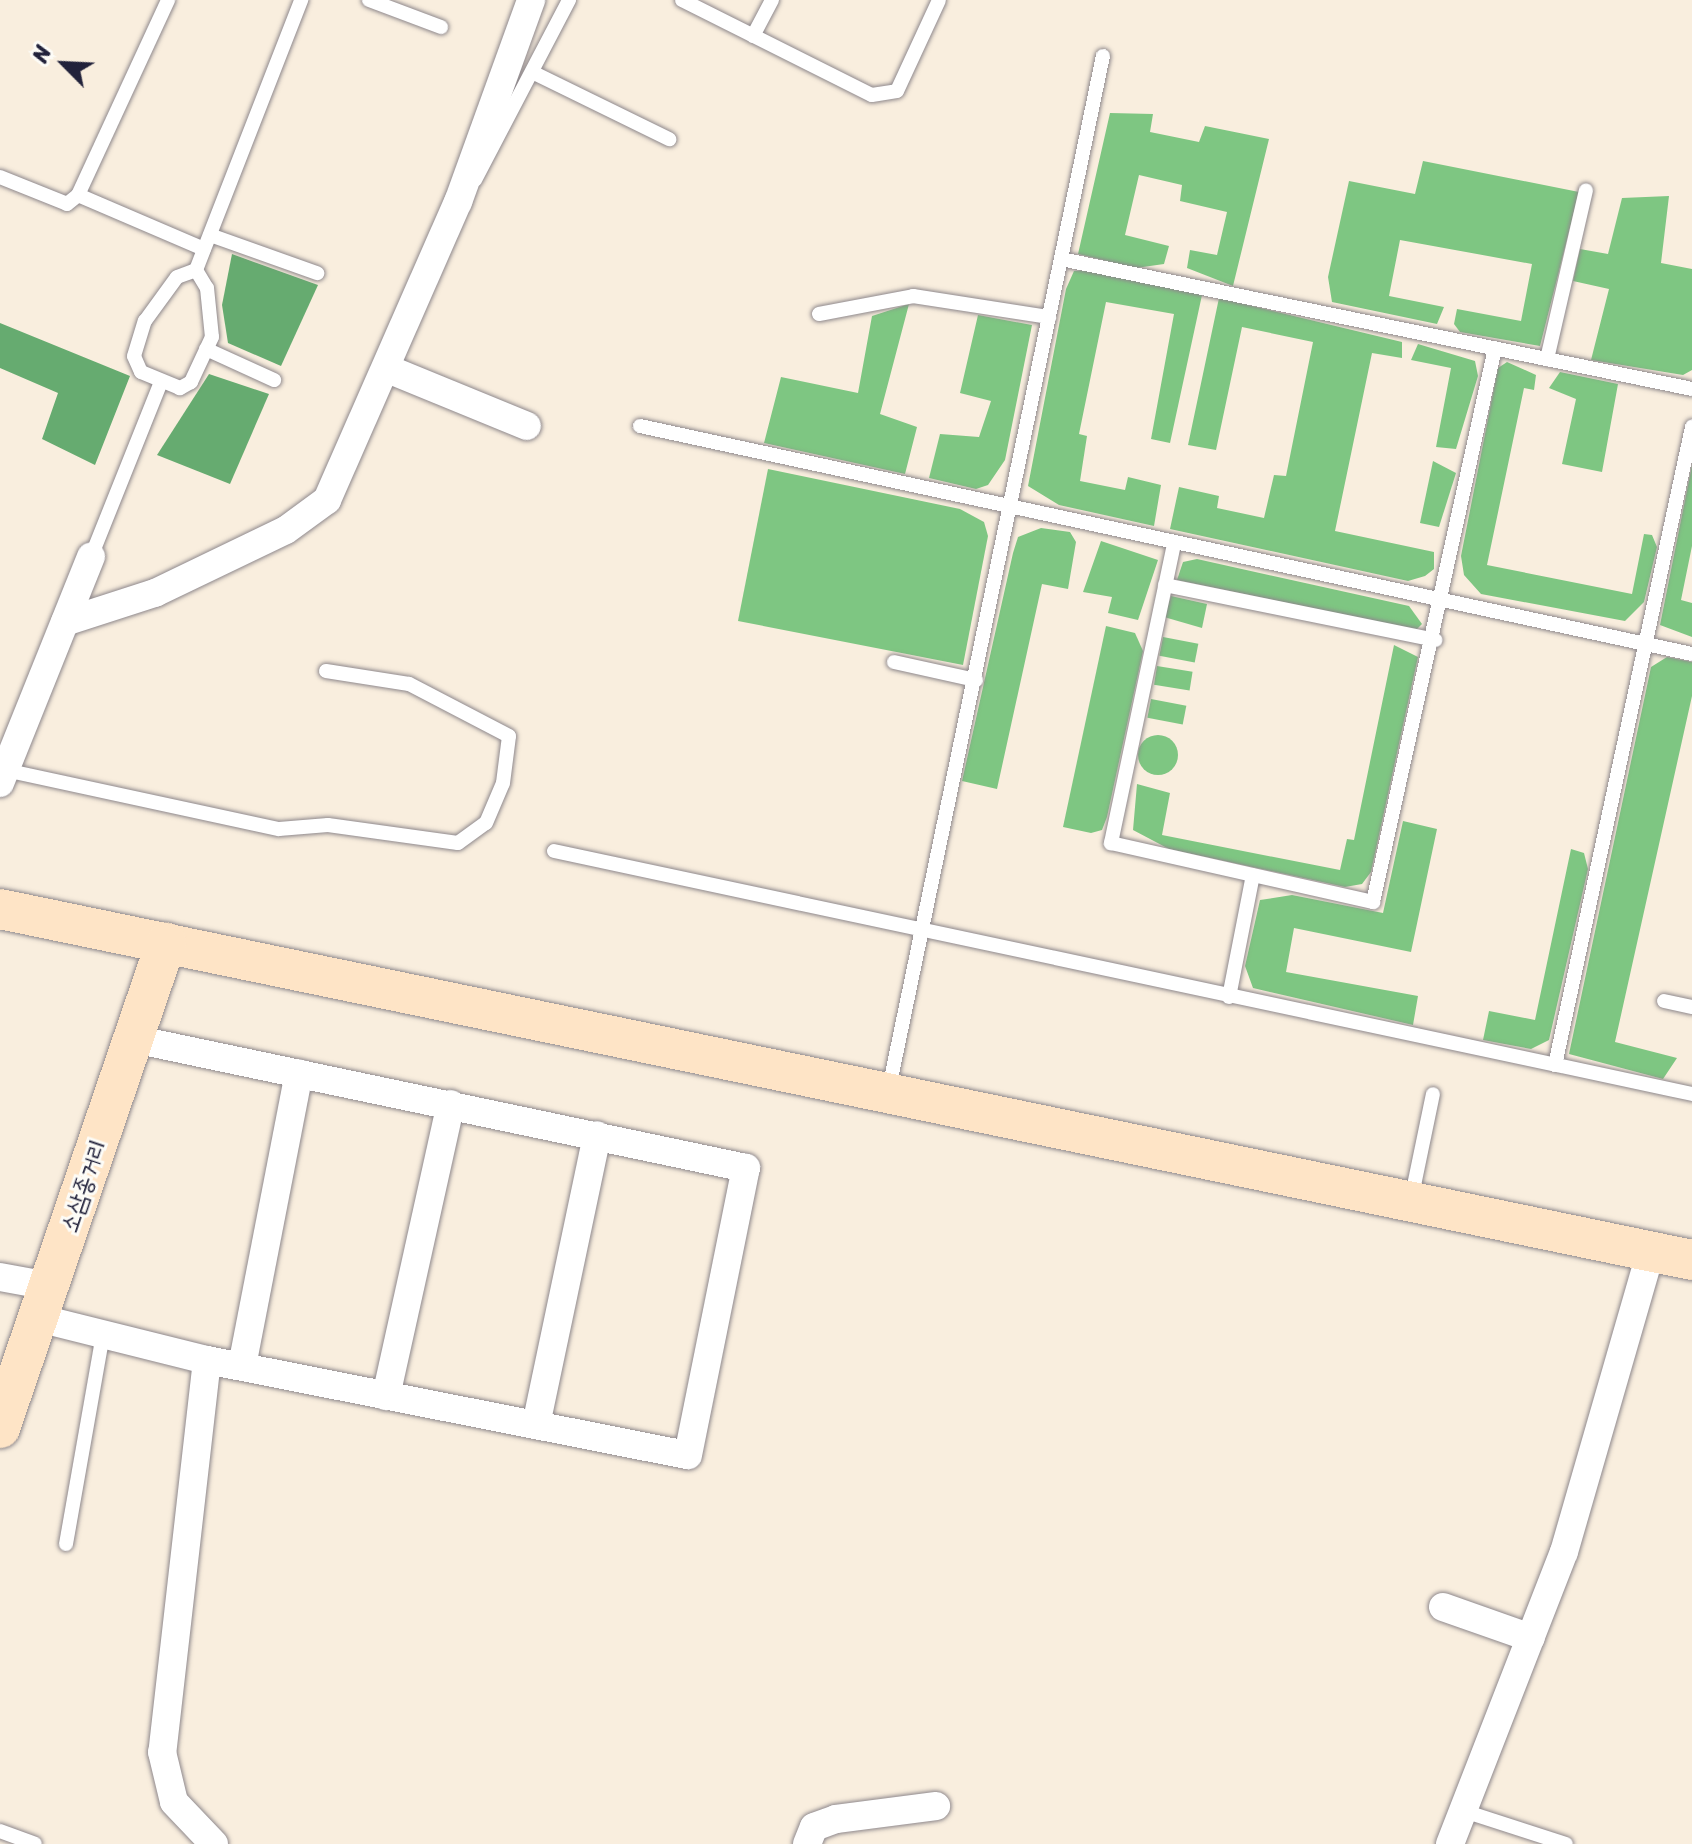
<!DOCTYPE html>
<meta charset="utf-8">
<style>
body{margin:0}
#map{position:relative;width:1692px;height:1844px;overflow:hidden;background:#f9eede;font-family:Sriracha,"Poor Story",sans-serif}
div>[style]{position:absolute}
.green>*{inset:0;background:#7ec682;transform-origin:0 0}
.round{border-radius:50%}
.forest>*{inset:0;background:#66ab70}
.roads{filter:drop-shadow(0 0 2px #8e888c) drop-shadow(0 0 2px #8e888c)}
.lane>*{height:14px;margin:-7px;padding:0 7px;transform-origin:7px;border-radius:7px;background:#fff}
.street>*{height:28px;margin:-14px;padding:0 14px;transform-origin:14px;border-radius:14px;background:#fff}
.secondary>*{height:40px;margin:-20px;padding:0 20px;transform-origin:20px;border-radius:20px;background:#fee4c6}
span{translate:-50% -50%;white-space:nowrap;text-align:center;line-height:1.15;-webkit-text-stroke:6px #fdfcf7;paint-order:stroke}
.street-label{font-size:24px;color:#22223b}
.north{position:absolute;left:24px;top:24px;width:80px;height:80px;-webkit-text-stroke:6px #fdfcf7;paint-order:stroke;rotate:294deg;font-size:22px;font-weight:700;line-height:32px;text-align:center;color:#22223b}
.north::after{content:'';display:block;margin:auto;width:28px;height:36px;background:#22223b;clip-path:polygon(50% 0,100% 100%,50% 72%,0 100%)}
</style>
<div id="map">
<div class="green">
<i style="clip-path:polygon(1110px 113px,1153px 114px,1150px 132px,1199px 142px,1205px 126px,1269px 139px,1233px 286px,1187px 268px,1190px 250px,1217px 255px,1227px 212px,1180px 201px,1182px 185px,1139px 175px,1125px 235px,1169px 246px,1164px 264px,1136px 268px,1078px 254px)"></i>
<i style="clip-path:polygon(1423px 161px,1579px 192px,1540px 346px,1460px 332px,1454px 324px,1457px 309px,1521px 321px,1532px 264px,1400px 240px,1389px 296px,1444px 307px,1437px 324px,1332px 302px,1328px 277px,1349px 181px,1415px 194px)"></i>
<i style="clip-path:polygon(1669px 196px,1661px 263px,1692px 269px,1692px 370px,1683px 375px,1591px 360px,1609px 289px,1573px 281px,1580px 249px,1608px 254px,1622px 198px)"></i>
<i style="clip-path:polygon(1087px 270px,1202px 295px,1170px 443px,1151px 439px,1174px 314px,1106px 302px,1079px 434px,1087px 436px,1080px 481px,1125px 490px,1128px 477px,1161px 485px,1154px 526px,1059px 505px,1028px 486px,1066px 289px,1074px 271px)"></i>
<i style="clip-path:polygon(1219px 298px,1402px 342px,1402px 358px,1372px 353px,1335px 531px,1434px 552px,1434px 569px,1425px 576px,1408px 581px,1170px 529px,1179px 487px,1219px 496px,1217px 508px,1264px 518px,1274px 475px,1286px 476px,1313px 342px,1242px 327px,1216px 450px,1188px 445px)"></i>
<i style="clip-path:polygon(909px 304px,880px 414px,917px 427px,905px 474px,764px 443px,781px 377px,858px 393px,872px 316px)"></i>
<i style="clip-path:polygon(978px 315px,1032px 325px,1005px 460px,988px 485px,976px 489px,929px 478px,940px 434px,979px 437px,991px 401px,960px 393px)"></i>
<i style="clip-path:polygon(1418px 344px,1475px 361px,1478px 376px,1456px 449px,1436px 447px,1451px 368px,1411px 360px)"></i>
<i style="clip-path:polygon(1507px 362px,1536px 375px,1534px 390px,1524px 388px,1487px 565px,1632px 594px,1644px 534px,1652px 535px,1657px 547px,1644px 602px,1625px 621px,1481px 594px,1464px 575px,1461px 556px,1498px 368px)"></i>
<i style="clip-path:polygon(1560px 372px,1618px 384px,1602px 472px,1562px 464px,1576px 399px,1549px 388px)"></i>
<i style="clip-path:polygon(1433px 461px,1456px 473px,1439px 527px,1420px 523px)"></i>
<i style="clip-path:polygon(1692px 465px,1692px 546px,1681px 600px,1692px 603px,1692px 637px,1660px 625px)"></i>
<i style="clip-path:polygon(768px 469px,960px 509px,984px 522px,988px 536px,963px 665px,738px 621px)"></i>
<i style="clip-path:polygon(1041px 528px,1070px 532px,1076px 542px,1068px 589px,1042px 584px,997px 789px,962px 781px,1013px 553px,1018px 537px)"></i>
<i style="clip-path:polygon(1101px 541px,1158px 560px,1138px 620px,1108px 613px,1112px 597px,1083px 592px)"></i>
<i style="clip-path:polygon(1197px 559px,1409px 606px,1422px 624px,1416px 630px,1177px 580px,1183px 562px)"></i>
<i style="clip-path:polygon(1171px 596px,1207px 604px,1202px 628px,1164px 617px)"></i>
<i style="clip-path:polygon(1106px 626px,1135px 633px,1143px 651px,1107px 817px,1102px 830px,1091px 833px,1063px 827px)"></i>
<i style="left:1163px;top:637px;width:36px;height:19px;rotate:11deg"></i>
<i style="clip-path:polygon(1394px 645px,1418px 657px,1371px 872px,1362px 884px,1345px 887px,1169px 849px,1133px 830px,1137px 784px,1170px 793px,1162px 835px,1340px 870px,1347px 839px,1354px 840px)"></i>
<i style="clip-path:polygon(1667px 657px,1692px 662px,1692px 696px,1615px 1042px,1677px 1058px,1663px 1079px,1569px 1054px,1651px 667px)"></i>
<i style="left:1157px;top:666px;width:36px;height:19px;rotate:9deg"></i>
<i style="left:1151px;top:699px;width:36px;height:19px;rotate:11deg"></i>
<i class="round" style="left:1138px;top:735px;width:40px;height:40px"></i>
<i style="clip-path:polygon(1403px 821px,1437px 829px,1411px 952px,1294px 928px,1286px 972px,1418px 996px,1413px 1025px,1253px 988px,1245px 966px,1260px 900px,1292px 895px,1383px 913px)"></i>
<i style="clip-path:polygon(1571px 849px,1584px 853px,1588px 869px,1549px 1040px,1531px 1049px,1483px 1040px,1489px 1011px,1535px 1020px)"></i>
</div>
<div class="forest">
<i style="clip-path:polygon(232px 254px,318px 285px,281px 366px,228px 343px,222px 305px)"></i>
<i style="clip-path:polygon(0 323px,130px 376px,95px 465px,42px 439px,58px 393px,0 368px)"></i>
<i style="clip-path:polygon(209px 374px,269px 394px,230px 484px,157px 455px)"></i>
</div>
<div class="roads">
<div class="lane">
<i style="left:369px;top:0;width:77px;rotate:20.6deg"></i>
<i style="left:682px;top:0;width:212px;rotate:26.6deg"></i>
<i style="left:872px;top:95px;width:25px;rotate:-9deg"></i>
<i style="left:897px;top:91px;width:100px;rotate:-65.2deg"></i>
<i style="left:753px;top:36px;width:41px;rotate:-62.2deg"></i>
<i style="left:532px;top:72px;width:153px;rotate:26.1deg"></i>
<i style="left:0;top:177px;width:72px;rotate:21.9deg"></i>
<i style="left:67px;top:204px;width:14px;rotate:-39deg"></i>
<i style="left:78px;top:195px;width:137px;rotate:23.2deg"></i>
<i style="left:475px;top:180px;width:203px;rotate:-62.4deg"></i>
<i style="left:78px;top:195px;width:215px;rotate:-65.2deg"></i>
<i style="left:210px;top:235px;width:114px;rotate:19.6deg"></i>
<i style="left:1061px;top:259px;width:644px;rotate:11.64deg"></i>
<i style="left:196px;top:270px;width:21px;rotate:59deg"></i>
<i style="left:207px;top:288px;width:49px;rotate:84.2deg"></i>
<i style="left:212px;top:337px;width:50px;rotate:115deg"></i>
<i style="left:191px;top:382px;width:13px;rotate:151deg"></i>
<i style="left:180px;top:388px;width:42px;rotate:-157.7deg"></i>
<i style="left:141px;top:372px;width:17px;rotate:-114deg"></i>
<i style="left:134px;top:356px;width:37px;rotate:-73deg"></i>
<i style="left:145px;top:321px;width:54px;rotate:-54deg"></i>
<i style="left:177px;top:277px;width:20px;rotate:-20deg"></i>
<i style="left:196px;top:270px;width:290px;rotate:-68.7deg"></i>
<i style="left:819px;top:314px;width:96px;rotate:-10.8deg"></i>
<i style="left:913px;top:296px;width:138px;rotate:8.8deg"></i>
<i style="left:206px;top:349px;width:75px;rotate:24.5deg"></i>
<i style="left:1547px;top:359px;width:173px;rotate:-77deg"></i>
<i style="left:640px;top:426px;width:1076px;rotate:12.23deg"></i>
<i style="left:1174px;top:544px;width:306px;rotate:101.9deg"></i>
<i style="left:1111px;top:843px;width:269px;rotate:12.7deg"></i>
<i style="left:1373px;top:902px;width:567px;rotate:-77.58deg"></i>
<i style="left:91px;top:557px;width:188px;rotate:-68.2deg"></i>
<i style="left:1165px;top:585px;width:276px;rotate:11.5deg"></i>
<i style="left:894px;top:662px;width:84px;rotate:12.4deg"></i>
<i style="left:5px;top:770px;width:280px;rotate:12.2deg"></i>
<i style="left:279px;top:829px;width:49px;rotate:-4.7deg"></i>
<i style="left:328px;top:825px;width:131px;rotate:7.9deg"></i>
<i style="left:458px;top:843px;width:34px;rotate:-36deg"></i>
<i style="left:486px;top:823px;width:43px;rotate:-67deg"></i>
<i style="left:503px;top:783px;width:47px;rotate:-82.7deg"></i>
<i style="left:509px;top:736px;width:113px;rotate:-152.5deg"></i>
<i style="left:409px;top:684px;width:84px;rotate:-171.1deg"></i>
<i style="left:554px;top:851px;width:1164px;rotate:12.05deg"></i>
<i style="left:1229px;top:997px;width:124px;rotate:-78.9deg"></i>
<i style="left:1664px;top:1001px;width:29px;rotate:12deg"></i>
<i style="left:1555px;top:1065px;width:653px;rotate:-77.88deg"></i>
<i style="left:888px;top:1093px;width:1059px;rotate:-78.29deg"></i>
<i style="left:1411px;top:1200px;width:108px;rotate:-78.3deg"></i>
<i style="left:66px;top:1544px;width:213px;rotate:-80deg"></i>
<i style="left:1464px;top:1811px;width:107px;rotate:17.9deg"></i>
<i style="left:0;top:1831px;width:37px;rotate:20deg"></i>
</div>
<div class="street">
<i style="left:388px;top:369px;width:150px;rotate:22.3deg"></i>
<i style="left:65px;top:622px;width:95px;rotate:-17.9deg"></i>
<i style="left:155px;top:593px;width:145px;rotate:-25.7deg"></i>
<i style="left:286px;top:530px;width:51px;rotate:-36.2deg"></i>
<i style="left:327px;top:500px;width:326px;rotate:-66.3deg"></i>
<i style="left:458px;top:202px;width:215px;rotate:-70.1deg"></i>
<i style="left:0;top:783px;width:244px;rotate:-68.1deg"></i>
<i style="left:0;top:1277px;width:50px;rotate:10.4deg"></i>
<i style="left:38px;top:1318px;width:174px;rotate:14deg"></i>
<i style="left:207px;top:1360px;width:490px;rotate:11.2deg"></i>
<i style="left:688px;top:1455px;width:293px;rotate:-78.6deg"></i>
<i style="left:746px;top:1168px;width:625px;rotate:-168.1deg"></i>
<i style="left:207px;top:1360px;width:395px;rotate:96.5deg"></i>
<i style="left:162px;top:1752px;width:51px;rotate:76.5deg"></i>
<i style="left:174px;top:1802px;width:58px;rotate:46.4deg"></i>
<i style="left:242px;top:1366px;width:298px;rotate:-79deg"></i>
<i style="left:386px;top:1396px;width:299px;rotate:-77.5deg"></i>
<i style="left:536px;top:1425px;width:296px;rotate:-78.1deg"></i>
<i style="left:1443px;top:1607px;width:93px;rotate:19.4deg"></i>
<i style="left:807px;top:1844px;width:18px;rotate:-68deg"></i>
<i style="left:814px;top:1827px;width:23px;rotate:-20deg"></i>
<i style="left:836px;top:1819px;width:101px;rotate:-7.4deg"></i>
<i style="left:1450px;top:1844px;width:313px;rotate:-68.7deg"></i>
<i style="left:1564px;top:1552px;width:313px;rotate:-73.9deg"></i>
</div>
<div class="secondary">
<i style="left:0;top:909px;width:1728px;rotate:11.72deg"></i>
<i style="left:0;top:1428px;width:513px;rotate:-71.11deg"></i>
</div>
</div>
<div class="street-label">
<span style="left:84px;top:1186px;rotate:-71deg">소삼종거리</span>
</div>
<div class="north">N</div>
</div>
